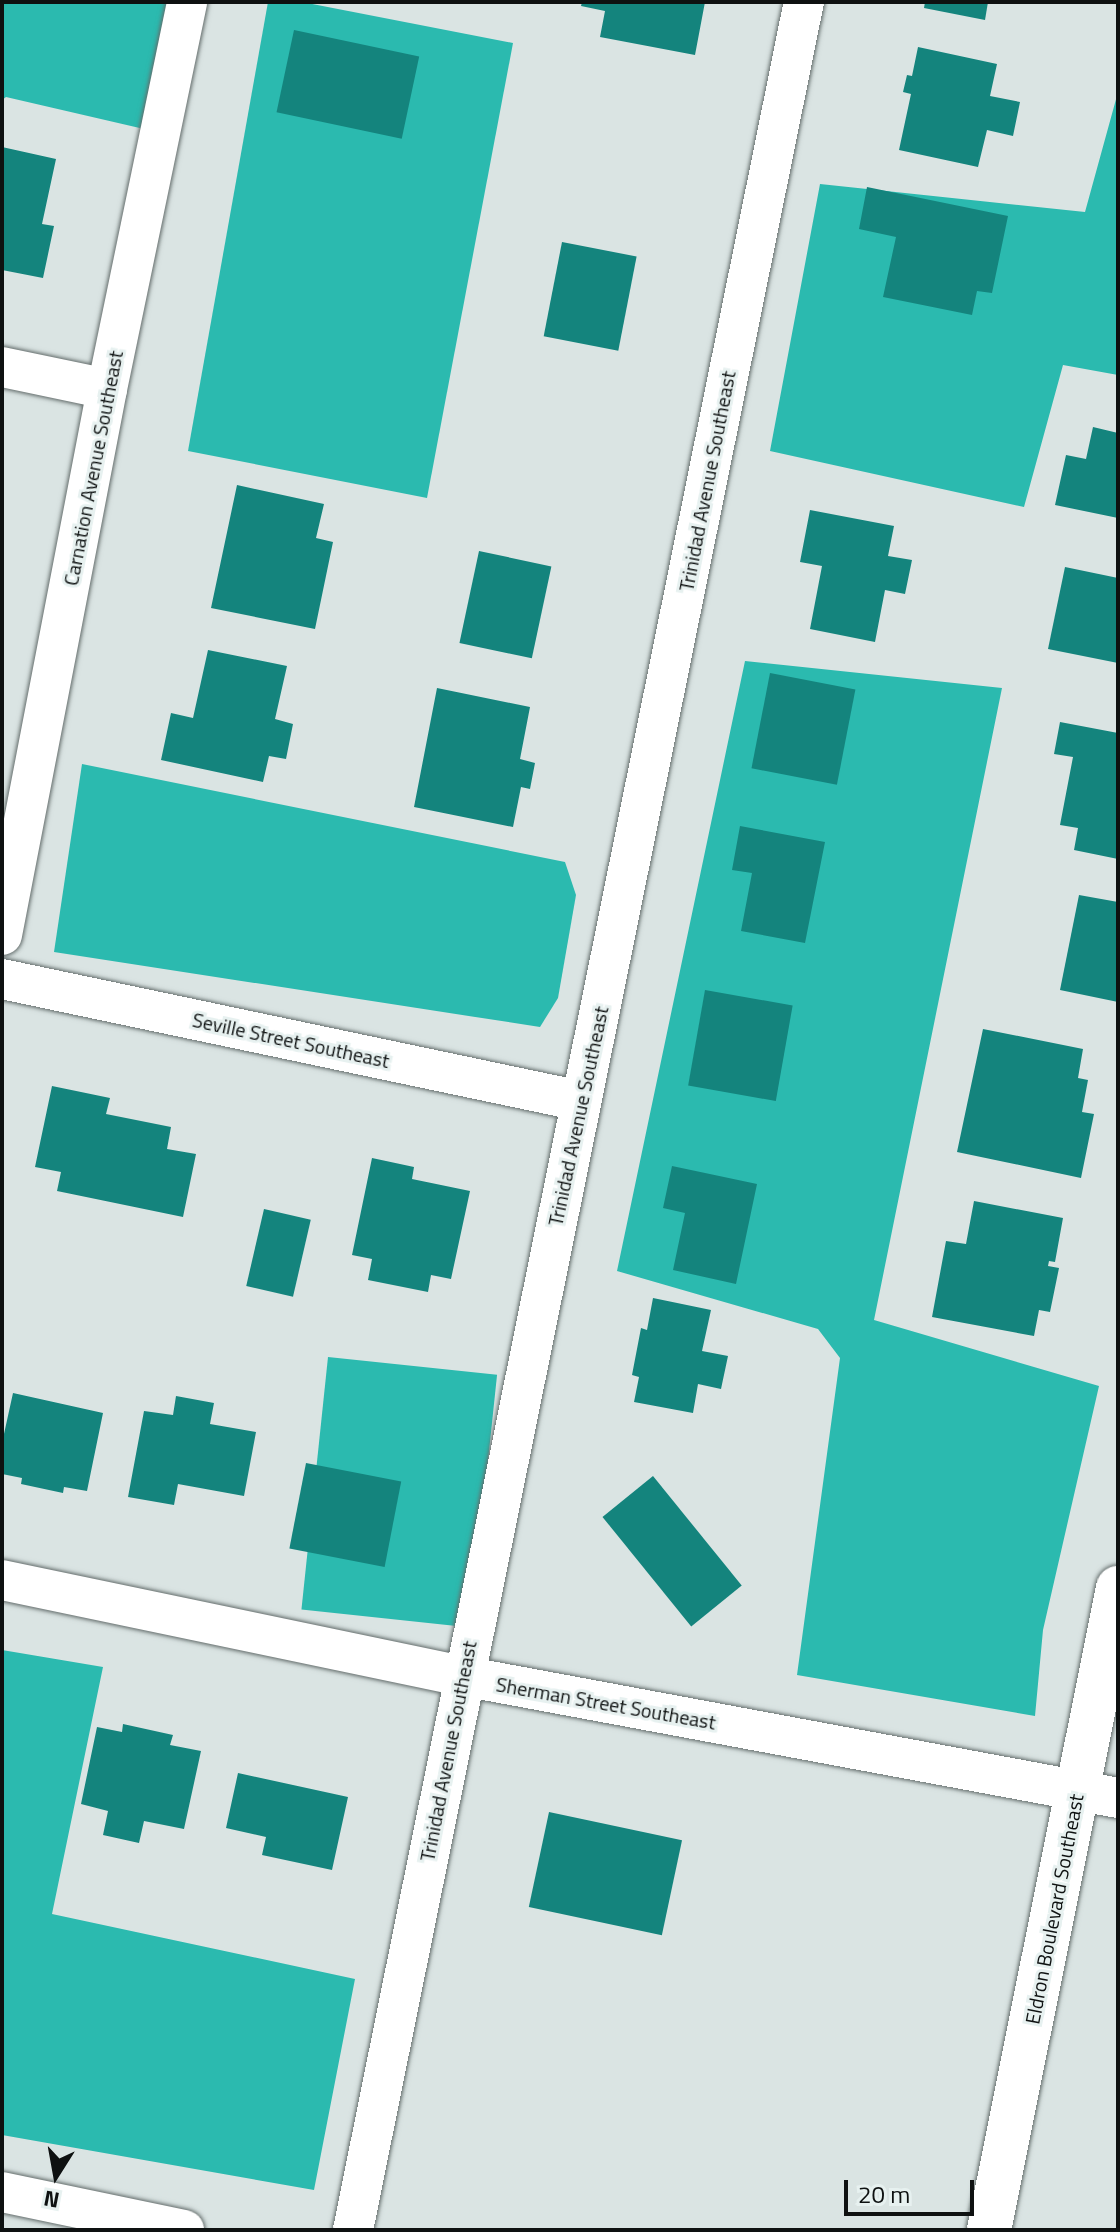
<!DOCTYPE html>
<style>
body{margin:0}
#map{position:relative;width:1120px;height:2232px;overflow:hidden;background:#dae4e3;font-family:"Titillium Web",sans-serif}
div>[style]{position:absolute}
.forest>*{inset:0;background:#2bbaaf;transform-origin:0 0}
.building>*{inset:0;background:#14847d;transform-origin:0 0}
.roads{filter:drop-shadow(0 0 2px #646d6c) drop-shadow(0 0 2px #646d6c)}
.street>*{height:40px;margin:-20px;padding:0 20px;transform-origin:20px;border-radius:20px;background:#fff}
.secondary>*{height:44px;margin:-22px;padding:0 22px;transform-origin:22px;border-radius:22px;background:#fff}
span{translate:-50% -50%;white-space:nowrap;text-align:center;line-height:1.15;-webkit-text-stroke:6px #e7f1f0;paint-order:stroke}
.street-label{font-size:20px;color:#0e1111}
.frame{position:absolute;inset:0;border:4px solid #0e1111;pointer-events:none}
.north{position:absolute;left:16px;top:2136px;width:80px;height:80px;-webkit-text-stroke:6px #e7f1f0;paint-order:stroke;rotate:191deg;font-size:22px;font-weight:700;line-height:32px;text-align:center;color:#0e1111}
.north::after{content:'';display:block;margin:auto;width:28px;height:36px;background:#0e1111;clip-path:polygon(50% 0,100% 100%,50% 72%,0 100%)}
.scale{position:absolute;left:844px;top:2180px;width:130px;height:36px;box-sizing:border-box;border:4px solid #0e1111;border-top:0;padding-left:10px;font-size:24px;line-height:28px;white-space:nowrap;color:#0e1111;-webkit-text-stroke:6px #e7f1f0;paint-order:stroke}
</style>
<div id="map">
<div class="forest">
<i style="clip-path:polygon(2px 2px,167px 2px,144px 129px,6px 97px,2px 100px)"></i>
<i style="clip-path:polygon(268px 2px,302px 2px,513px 43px,427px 498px,188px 451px)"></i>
<i style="clip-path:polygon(1118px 92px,1118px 375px,1063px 365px,1024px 507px,770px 451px,820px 184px,1085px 212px)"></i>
<i style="clip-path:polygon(745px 661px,1002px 688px,874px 1320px,1099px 1386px,1043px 1630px,1035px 1716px,797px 1675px,840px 1358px,818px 1329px,617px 1271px)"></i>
<i style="clip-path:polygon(82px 764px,565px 862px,576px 895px,558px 998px,540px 1027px,54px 952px)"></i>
<i style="left:328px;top:1357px;width:170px;height:254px;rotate:6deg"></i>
<i style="clip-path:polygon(2px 1650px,103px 1667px,52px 1914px,355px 1979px,314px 2190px,2px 2135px)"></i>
</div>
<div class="building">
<i style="clip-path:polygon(582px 2px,705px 2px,695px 55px,600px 37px,605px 11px,581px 6px)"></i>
<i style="clip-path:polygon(925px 2px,988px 2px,985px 20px,924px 8px)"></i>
<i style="left:294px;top:30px;width:128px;height:84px;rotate:12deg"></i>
<i style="clip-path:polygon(918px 47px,997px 64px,990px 96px,1020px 102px,1013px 136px,987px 130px,978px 167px,899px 150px,911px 94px,903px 92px,907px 75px,912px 76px)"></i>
<i style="clip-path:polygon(2px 147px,56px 159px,42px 224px,54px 226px,43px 278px,2px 270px)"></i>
<i style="clip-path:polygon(867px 187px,1008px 216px,992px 293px,977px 291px,972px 315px,883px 297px,896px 237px,859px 229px)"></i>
<i style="left:562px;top:242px;width:76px;height:96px;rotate:11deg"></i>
<i style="clip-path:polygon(1093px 427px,1118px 433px,1118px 518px,1055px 505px,1066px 455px,1086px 459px)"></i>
<i style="clip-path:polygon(237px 485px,324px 504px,316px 538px,333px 542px,315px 629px,211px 608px)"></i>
<i style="clip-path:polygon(810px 510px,894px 526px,888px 556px,912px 560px,905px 594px,885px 590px,875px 642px,810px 629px,822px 566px,800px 562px)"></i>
<i style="left:479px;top:551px;width:74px;height:94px;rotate:12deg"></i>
<i style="clip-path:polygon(1065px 567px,1118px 578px,1118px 663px,1048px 649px)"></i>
<i style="clip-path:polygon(208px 650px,287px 666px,275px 719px,293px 724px,286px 759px,269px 756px,263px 782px,161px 760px,171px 713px,193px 718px)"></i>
<i style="left:770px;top:673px;width:87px;height:97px;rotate:11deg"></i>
<i style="clip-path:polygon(437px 688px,530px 707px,520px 759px,535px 763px,530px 789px,521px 787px,513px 827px,414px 807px)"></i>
<i style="clip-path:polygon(1060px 722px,1118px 733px,1118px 859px,1074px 850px,1078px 828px,1060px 825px,1073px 757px,1054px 754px)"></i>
<i style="clip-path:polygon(740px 826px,825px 842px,805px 943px,741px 931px,752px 873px,732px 870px)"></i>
<i style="clip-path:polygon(1079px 895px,1118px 902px,1118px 1002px,1060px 990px)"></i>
<i style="left:705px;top:990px;width:89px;height:97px;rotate:10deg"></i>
<i style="clip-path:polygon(983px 1029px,1083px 1049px,1078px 1078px,1088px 1080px,1082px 1112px,1094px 1114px,1081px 1178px,957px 1152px)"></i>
<i style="clip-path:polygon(52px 1086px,110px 1098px,106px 1114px,171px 1127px,167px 1149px,196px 1154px,183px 1217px,57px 1191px,61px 1172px,35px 1167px)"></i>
<i style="clip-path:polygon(372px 1158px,414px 1167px,412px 1179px,470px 1191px,451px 1279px,431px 1275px,428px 1292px,368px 1280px,372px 1259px,352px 1255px)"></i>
<i style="clip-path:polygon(672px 1166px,757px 1184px,736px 1284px,673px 1270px,685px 1213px,663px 1208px)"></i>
<i style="clip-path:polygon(974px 1201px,1063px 1218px,1055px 1262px,1049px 1261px,1048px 1266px,1059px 1268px,1050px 1312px,1039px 1310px,1034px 1336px,932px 1317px,946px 1241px,966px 1244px)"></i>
<i style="left:264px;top:1209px;width:48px;height:79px;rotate:13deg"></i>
<i style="clip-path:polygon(653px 1298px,711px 1310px,702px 1351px,728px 1356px,721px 1389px,698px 1384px,693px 1413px,634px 1402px,639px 1377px,632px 1375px,641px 1328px,647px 1330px)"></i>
<i style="clip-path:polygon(13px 1393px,103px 1413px,87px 1491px,64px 1487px,63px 1493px,21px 1484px,22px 1478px,2px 1474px,2px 1443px)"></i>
<i style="clip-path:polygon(176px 1396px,214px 1403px,210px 1424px,256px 1432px,244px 1496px,178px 1484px,174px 1505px,128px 1497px,144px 1411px,173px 1415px)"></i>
<i style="left:306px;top:1463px;width:97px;height:87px;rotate:11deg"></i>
<i style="left:653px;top:1476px;width:141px;height:65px;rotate:51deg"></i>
<i style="clip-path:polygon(123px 1724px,173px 1735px,170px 1745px,201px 1751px,184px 1829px,144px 1821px,139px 1843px,103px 1835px,108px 1811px,81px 1804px,97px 1727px,122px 1732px)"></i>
<i style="clip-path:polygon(238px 1773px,348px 1797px,332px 1870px,262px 1855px,266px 1837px,226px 1828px)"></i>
<i style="left:549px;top:1812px;width:136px;height:97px;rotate:12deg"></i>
</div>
<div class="roads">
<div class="street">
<i style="left:2px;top:367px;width:107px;rotate:11.8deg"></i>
<i style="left:2px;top:935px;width:556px;rotate:-79.11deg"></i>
<i style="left:107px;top:389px;width:395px;rotate:-78.3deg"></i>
<i style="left:2px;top:979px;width:592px;rotate:11.9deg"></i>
<i style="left:2px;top:1580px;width:471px;rotate:11.8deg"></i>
<i style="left:463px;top:1676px;width:666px;rotate:10.55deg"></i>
<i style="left:2px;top:2192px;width:186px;rotate:11.8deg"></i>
<i style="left:353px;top:2230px;width:2273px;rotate:-78.56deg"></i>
</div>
<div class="secondary">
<i style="left:989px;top:2230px;width:655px;rotate:-78.64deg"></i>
</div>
</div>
<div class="street-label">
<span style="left:93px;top:468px;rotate:-79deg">Carnation Avenue Southeast</span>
<span style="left:707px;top:481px;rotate:-79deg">Trinidad Avenue Southeast</span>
<span style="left:291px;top:1040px;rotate:12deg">Seville Street Southeast</span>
<span style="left:578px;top:1116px;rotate:-78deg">Trinidad Avenue Southeast</span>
<span style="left:606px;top:1703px;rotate:10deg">Sherman Street Southeast</span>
<span style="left:448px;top:1751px;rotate:-79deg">Trinidad Avenue Southeast</span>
<span style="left:1054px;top:1909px;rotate:-79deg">Eldron Boulevard Southeast</span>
</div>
<div class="frame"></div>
<div class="north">N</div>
<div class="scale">20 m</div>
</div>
